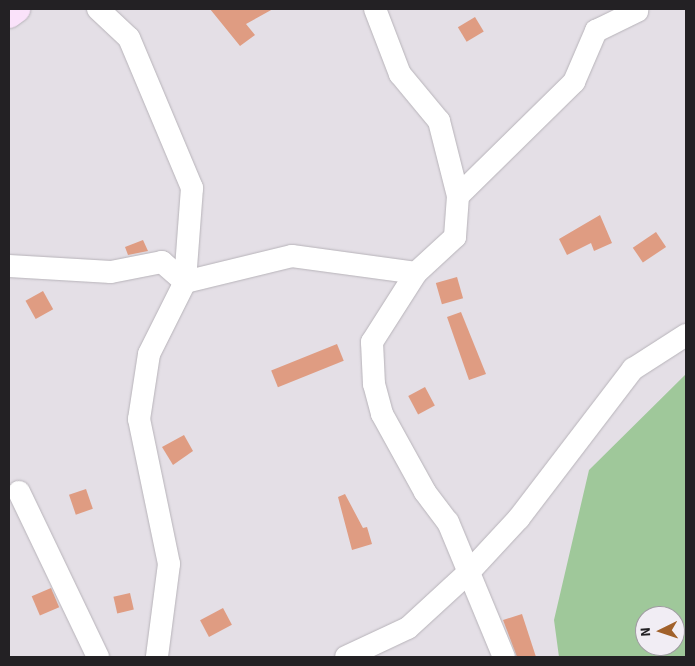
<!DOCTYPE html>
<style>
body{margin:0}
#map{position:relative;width:695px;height:666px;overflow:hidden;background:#e4dfe6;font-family:"Source Sans 3",sans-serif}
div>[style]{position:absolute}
.green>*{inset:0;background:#9fc89a}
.building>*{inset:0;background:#df9c82;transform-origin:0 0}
.roads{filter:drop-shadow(0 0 1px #b7b3b9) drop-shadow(0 0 1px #b7b3b9)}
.street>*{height:22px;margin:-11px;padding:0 11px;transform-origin:11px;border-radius:11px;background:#fff}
.secondary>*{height:28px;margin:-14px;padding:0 14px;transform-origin:14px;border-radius:14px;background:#fae2fa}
span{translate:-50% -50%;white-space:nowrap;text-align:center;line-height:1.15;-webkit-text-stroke:4px #f1edf4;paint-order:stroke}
.frame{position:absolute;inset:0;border:10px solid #232124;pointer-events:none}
.north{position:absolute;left:635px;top:606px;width:50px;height:50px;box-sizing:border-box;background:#f1edf4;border:1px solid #9f9ba1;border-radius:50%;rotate:266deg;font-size:14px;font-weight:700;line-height:20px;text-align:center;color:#232124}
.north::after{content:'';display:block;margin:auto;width:18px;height:22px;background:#a1612b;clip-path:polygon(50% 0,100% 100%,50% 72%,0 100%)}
</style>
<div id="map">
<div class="green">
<i style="clip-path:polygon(evenodd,686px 374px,686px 657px,559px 657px,554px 620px,589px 470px,686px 374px,645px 616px,675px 616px,675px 646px,645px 646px,645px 616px)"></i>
</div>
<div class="building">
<i style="clip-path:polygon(210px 9px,273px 9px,246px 24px,255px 35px,240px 46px)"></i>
<i style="left:475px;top:17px;width:17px;height:20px;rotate:59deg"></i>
<i style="clip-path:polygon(600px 215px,612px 243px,594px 251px,591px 243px,567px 255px,559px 239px)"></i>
<i style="left:656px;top:232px;width:18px;height:28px;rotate:56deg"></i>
<i style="clip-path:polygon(143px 240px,148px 251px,128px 255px,125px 247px)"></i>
<i style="left:457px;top:277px;width:22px;height:22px;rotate:74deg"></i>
<i style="left:43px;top:291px;width:21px;height:20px;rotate:61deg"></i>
<i style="clip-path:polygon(461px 312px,486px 374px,469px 380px,447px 317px)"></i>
<i style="left:337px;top:344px;width:18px;height:71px;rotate:68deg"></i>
<i style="left:425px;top:387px;width:21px;height:19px;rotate:62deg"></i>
<i style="clip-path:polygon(184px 435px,193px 451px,173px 465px,162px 447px)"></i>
<i style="left:86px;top:489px;width:21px;height:18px;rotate:71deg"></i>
<i style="clip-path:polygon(345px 494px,363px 528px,367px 527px,372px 544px,352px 550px,338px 497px)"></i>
<i style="left:51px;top:588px;width:21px;height:21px;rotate:67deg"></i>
<i style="left:130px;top:593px;width:17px;height:17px;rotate:77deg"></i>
<i style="left:223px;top:608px;width:19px;height:26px;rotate:62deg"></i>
<i style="clip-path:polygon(522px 614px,536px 657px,517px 657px,503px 620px)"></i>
</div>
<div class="roads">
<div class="street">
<i style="left:98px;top:9px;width:42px;rotate:43.1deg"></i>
<i style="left:129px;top:38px;width:163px;rotate:67.2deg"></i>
<i style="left:192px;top:188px;width:94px;rotate:94.3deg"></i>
<i style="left:185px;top:282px;width:80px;rotate:116.6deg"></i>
<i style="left:149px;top:354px;width:66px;rotate:98.7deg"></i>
<i style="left:139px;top:419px;width:148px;rotate:78.3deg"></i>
<i style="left:169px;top:564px;width:94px;rotate:97.4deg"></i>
<i style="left:375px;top:9px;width:70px;rotate:69deg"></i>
<i style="left:400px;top:74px;width:61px;rotate:50.3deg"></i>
<i style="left:439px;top:121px;width:77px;rotate:75.8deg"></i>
<i style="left:458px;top:196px;width:41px;rotate:94.2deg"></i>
<i style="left:455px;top:237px;width:53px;rotate:137.3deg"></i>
<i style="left:416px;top:273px;width:82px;rotate:122.5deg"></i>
<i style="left:372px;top:342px;width:42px;rotate:87.3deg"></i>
<i style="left:374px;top:384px;width:31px;rotate:75deg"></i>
<i style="left:382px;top:414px;width:89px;rotate:61.1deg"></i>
<i style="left:425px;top:492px;width:38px;rotate:53deg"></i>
<i style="left:448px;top:522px;width:146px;rotate:67.5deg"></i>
<i style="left:458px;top:196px;width:163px;rotate:-44.5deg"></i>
<i style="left:574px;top:82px;width:56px;rotate:-66.7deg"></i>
<i style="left:596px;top:31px;width:46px;rotate:-26deg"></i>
<i style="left:9px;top:266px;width:102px;rotate:3.4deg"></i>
<i style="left:111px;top:272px;width:52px;rotate:-11.1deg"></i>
<i style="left:162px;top:262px;width:30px;rotate:41deg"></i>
<i style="left:185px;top:282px;width:110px;rotate:-13.7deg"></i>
<i style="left:292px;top:256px;width:125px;rotate:7.8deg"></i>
<i style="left:19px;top:492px;width:183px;rotate:64.4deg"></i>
<i style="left:346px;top:657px;width:68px;rotate:-25.1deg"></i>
<i style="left:408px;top:628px;width:83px;rotate:-42.6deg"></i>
<i style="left:469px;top:572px;width:74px;rotate:-47.2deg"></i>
<i style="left:519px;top:518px;width:188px;rotate:-52.6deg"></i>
<i style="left:633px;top:369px;width:63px;rotate:-32.7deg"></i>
</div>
<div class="secondary">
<i style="left:9px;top:14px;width:9px;rotate:-36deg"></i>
</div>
</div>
<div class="frame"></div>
<div class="north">N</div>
</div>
